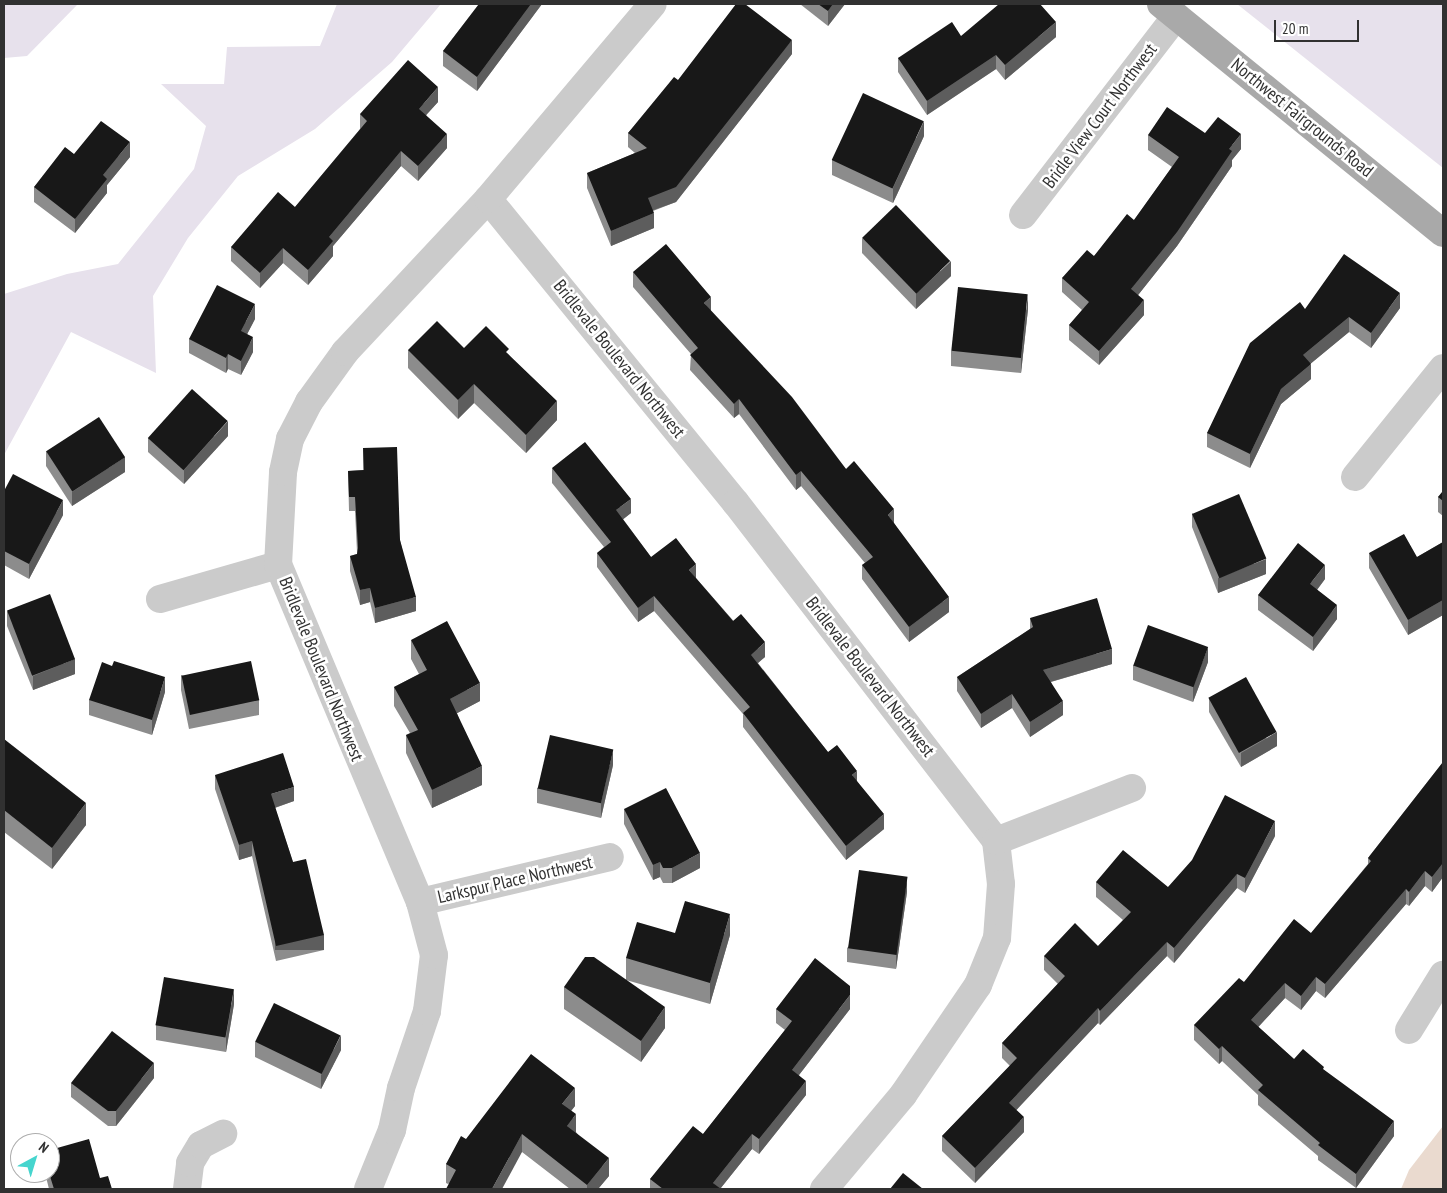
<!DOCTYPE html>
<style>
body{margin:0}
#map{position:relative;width:1447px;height:1193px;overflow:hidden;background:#fff;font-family:"PT Sans Narrow",sans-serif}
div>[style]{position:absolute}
.green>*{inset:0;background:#e7e1ec}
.water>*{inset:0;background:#eadacf}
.minor>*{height:28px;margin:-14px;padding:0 14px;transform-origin:14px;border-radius:14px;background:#cbcbcb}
.major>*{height:28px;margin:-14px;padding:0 14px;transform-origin:14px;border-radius:14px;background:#a9a9a9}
.wall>*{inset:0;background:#8c8c8c}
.shaded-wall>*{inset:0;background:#5d5d5d;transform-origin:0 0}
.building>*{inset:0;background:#181818;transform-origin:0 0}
span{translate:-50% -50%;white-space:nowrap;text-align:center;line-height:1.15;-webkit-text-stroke:5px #fff;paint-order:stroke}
.street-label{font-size:18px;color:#313131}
.frame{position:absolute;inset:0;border:5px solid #313131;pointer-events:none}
.north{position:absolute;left:10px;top:1133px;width:50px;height:50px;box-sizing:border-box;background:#fff;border:1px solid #adadad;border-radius:50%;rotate:39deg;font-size:14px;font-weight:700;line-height:20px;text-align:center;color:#313131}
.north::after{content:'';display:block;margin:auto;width:18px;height:22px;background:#46d5ce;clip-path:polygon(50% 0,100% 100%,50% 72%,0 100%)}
.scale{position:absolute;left:1274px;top:20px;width:85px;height:22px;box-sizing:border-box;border:2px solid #313131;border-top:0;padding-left:6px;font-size:15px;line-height:18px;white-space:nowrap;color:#313131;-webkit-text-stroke:4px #fff;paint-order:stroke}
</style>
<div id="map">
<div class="green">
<i style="clip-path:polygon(4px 4px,78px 4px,27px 56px,4px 58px)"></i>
<i style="clip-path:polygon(337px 4px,441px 4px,392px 62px,315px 129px,238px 176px,188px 238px,153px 296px,156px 373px,71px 332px,4px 455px,4px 294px,67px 274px,118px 264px,194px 169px,206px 126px,161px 84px,224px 84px,227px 47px,320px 46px)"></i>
<i style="clip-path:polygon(1237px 4px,1443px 4px,1443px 168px)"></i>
</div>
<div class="water">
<i style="clip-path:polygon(1443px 1126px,1443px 1189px,1401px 1189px,1409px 1170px)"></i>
</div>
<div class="minor">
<i style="left:488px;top:199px;width:392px;rotate:50.8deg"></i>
<i style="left:736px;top:503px;width:426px;rotate:52.4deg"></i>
<i style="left:996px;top:841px;width:43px;rotate:83.4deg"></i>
<i style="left:1001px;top:884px;width:54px;rotate:94.2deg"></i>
<i style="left:997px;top:938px;width:51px;rotate:112deg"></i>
<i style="left:978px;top:985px;width:133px;rotate:124.3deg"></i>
<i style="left:903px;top:1095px;width:123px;rotate:130deg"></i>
<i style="left:1023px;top:215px;width:251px;rotate:-52.4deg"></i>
<i style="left:1355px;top:477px;width:140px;rotate:-51.1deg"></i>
<i style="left:160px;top:599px;width:123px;rotate:-16.1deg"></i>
<i style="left:996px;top:841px;width:146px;rotate:-21.3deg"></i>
<i style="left:420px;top:902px;width:195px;rotate:-13.3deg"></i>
<i style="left:1409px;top:1030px;width:65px;rotate:-58.3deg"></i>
<i style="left:187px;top:1189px;width:26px;rotate:-83deg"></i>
<i style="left:190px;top:1163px;width:21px;rotate:-59deg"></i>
<i style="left:201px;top:1145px;width:25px;rotate:-27deg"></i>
<i style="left:368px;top:1189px;width:64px;rotate:-67.9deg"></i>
<i style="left:392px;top:1130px;width:43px;rotate:-77.9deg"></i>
<i style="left:401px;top:1088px;width:81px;rotate:-71.3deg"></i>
<i style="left:427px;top:1011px;width:56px;rotate:-82.9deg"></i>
<i style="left:434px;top:955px;width:55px;rotate:-104.8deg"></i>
<i style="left:420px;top:902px;width:366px;rotate:-112.8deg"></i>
<i style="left:278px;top:565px;width:93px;rotate:-86.9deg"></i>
<i style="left:283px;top:472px;width:34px;rotate:-78deg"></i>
<i style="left:290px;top:439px;width:42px;rotate:-62.8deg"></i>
<i style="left:309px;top:402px;width:62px;rotate:-54.2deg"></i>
<i style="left:345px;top:352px;width:209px;rotate:-46.9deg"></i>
<i style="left:488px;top:199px;width:255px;rotate:-49.8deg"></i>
</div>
<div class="major">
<i style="left:1161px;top:4px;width:363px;rotate:39.1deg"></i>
</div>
<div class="wall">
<i style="clip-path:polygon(479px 4px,542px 4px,477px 91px,443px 66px,443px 51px)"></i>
<i style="clip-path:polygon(800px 4px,845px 4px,828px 26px)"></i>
<i style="clip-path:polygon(961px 36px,1056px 37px,1005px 80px,996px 69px,927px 115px,898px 72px,898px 58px)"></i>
<i style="clip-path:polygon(792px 54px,676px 202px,653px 211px,654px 228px,611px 246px,587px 188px,587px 173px,635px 153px,628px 147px,628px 133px,678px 80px)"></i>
<i style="clip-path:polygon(438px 102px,426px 115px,447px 148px,418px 181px,401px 166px,333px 246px,333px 256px,308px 285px,283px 263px,260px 288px,231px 261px,231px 247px,295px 207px,360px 129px,360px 114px)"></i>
<i style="clip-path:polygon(1205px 133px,1241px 149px,1232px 160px,1232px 166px,1177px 246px,1138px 295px,1144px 315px,1099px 365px,1069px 340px,1069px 325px,1082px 310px,1062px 292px,1062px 278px,1094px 256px,1134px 220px,1172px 167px,1148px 150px,1148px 135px)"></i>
<i style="clip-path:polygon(924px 136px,893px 203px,832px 175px,832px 160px)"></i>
<i style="clip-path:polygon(74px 154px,130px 157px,107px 185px,107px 193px,75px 233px,34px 202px,34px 187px)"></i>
<i style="clip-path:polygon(862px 238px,951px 276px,916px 309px,862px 253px)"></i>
<i style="clip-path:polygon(633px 272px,711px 311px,846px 469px,894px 523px,949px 612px,909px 642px,862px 579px,862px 565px,865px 563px,801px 486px,796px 490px,739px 414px,734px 418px,690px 370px,691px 354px,633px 287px)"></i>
<i style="clip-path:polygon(1400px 308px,1371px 348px,1349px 332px,1310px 364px,1311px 379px,1281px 404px,1250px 468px,1207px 447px,1207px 433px,1305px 309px)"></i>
<i style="clip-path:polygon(1028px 309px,1021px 373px,951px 366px,951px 351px)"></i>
<i style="clip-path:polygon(255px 319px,247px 334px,253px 352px,241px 375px,228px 369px,226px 373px,189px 353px,189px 339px)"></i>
<i style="clip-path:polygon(464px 348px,509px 355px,557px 420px,526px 453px,474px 403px,458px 419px,408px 368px,408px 350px)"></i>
<i style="clip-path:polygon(228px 436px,184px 484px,148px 452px,148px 438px)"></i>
<i style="clip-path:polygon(363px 448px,400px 540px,416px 611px,375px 623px,370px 602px,360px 605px,350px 571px,350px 556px,357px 554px,357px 552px,355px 511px,349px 511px,348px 471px,363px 470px)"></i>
<i style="clip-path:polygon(46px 451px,125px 472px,72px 506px,46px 466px)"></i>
<i style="clip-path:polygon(552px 468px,631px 513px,623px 519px,651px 557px,696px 578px,765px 657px,758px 663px,828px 752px,857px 781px,884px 829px,846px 860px,743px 727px,743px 714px,654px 611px,638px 622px,597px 567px,597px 553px,604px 547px,552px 483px)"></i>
<i style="clip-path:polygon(4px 491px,63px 515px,29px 579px,4px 565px)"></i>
<i style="clip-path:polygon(1443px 491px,1443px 516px,1438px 512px,1438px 497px)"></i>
<i style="clip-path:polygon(1192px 513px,1266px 574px,1218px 593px,1192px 527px)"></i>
<i style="clip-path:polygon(1443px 542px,1443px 615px,1408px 635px,1369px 568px,1369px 553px,1417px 557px)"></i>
<i style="clip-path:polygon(1325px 579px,1317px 590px,1337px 619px,1313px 651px,1258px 610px,1258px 595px)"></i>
<i style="clip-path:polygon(7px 611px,75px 674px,33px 690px,7px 626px)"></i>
<i style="clip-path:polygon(1030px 618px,1112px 664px,1051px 682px,1063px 715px,1030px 737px,1012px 708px,981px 728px,957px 691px,957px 677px,1030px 629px)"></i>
<i style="clip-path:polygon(411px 640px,480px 701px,457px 713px,482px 785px,432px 808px,406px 753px,406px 735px,410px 733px,394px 706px,394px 687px,419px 674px,411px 659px)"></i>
<i style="clip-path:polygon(1208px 662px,1193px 702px,1133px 680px,1133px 665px)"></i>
<i style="clip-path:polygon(181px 675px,259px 700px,259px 715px,189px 729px,181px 690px)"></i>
<i style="clip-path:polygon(165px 692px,152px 735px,89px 715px,89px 700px)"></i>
<i style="clip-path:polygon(1209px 698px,1277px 746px,1241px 767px,1209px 712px)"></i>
<i style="clip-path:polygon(4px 739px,86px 825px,52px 869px,4px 832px)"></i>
<i style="clip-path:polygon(1443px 762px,1443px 877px,1432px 892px,1425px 886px,1409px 906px,1406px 904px,1325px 998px,1316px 991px,1301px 1010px,1285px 998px,1258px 1027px,1294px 1059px,1324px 1070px,1394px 1136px,1356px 1188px,1318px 1160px,1318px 1156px,1258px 1105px,1258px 1095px,1222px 1061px,1219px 1064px,1194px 1040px,1194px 1025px,1244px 982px,1311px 933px,1368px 864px,1368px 858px)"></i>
<i style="clip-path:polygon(613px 765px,601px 818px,537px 803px,537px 788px)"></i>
<i style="clip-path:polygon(215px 775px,294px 801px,275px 808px,293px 862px,324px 950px,276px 961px,252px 856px,239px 860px,215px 789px)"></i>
<i style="clip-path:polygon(624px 809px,700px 868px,672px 883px,663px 883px,660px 877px,653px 880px,624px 824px)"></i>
<i style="clip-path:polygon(1275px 836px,1245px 893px,1237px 888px,1174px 963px,1167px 956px,1100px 1025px,1098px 1023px,1016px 1110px,1024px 1132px,975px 1183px,942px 1151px,942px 1136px,1010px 1066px,1002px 1058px,1002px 1043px,1058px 984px,1044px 970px,1044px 956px,1098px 946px,1123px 920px,1096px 897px,1096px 882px,1168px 887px)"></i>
<i style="clip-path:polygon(907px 892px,896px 969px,847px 962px,847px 948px)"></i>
<i style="clip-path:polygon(675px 933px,730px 935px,710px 1004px,626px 980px,665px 1028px,641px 1062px,564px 1009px,564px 987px,626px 980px,626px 958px)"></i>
<i style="clip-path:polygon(234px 1004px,226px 1052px,156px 1040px,156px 1025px)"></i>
<i style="clip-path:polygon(776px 1009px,850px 1009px,799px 1075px,806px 1095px,759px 1154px,752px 1149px,720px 1189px,721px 1189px,650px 1189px,650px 1179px,703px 1134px,785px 1030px,776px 1023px)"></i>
<i style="clip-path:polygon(255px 1042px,341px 1050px,321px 1089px,255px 1057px)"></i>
<i style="clip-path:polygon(154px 1078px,116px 1126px,108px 1126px,71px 1097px,71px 1083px)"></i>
<i style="clip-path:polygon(575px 1106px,571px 1111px,576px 1132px,609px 1176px,598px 1189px,570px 1189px,522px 1152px,448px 1184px,446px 1183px,446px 1164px,466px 1139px)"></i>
<i style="clip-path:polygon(45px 1173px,100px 1178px,112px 1189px,49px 1189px)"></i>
</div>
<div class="shaded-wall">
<i style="clip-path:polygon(531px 4px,542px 4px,477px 91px,477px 77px)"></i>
<i style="clip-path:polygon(833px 4px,845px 4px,828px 26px,828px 11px)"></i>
<i style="clip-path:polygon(1056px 22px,1056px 37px,1005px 80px,1005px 65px)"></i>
<i style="clip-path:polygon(792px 40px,792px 54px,676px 202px,648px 212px,648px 198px)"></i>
<i style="clip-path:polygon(996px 55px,996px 69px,927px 115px,927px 101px)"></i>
<i style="clip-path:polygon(438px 87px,438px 102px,419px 123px,419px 109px)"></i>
<i style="clip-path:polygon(924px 121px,924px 136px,893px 203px,893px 188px)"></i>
<i style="clip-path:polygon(447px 134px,447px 148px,418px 181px,418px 166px)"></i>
<i style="clip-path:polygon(1241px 134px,1241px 149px,1232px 160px,1232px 166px,1177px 246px,1131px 304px,1131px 289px,1229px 149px)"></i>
<i style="clip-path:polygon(130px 142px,130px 157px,107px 185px,107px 193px,75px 233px,75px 219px,103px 175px)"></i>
<i style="clip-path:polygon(401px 151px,401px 166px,333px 246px,333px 256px,308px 285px,308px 270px,329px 237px)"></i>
<i style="clip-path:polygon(654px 213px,654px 228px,611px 246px,611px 231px)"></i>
<i style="clip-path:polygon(283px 248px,283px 263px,260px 288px,260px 273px)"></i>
<i style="clip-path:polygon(951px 261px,951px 276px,916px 309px,916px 294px)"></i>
<i style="clip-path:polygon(1400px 293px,1400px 308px,1371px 348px,1371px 333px)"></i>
<i style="clip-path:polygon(1028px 294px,1028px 309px,1021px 373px,1021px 359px)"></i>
<i style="clip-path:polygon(711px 297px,711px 312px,704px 303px)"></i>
<i style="clip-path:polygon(1144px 300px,1144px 315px,1099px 365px,1099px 351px)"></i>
<i style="clip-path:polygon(255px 304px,255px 319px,241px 346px,241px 331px)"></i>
<i style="clip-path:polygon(1349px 317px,1349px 332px,1303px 370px,1303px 355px)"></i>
<i style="clip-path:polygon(253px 337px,253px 352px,241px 375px,241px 361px)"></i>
<i style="clip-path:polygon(228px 354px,228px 369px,226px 373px,226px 358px)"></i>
<i style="clip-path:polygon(1311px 364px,1311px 379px,1281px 404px,1250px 468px,1250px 454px,1281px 389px)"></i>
<i style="clip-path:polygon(474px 384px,474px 403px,458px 419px,458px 400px)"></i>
<i style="clip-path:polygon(739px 399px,739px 414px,734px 418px,734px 404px)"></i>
<i style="clip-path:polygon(557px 401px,557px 420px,526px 453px,526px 435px)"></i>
<i style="clip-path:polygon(228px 421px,228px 436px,184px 484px,184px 470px)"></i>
<i style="clip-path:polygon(125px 457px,125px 472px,72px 506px,72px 492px)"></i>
<i style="clip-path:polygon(801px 471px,801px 486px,796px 490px,796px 475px)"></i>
<i style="clip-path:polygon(631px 499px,631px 513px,616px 525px,616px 510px)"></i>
<i style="clip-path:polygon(63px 500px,63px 515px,29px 579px,29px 564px)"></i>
<i style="clip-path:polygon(894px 509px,894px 524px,888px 515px)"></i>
<i style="clip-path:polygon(1266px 559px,1266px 574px,1218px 593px,1218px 578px)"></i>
<i style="clip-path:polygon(696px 564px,696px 579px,689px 570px)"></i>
<i style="clip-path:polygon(1325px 565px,1325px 579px,1310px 599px,1310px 584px)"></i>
<i style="clip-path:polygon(370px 588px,370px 602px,360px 605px,360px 590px)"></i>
<i style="clip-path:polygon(654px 596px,654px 611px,638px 622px,638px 608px)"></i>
<i style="clip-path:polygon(416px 597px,416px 611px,375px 623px,375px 608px)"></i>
<i style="clip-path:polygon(949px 597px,949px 612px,909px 642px,909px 627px)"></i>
<i style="clip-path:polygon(1443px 600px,1443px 615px,1408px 635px,1408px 620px)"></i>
<i style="clip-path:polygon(1337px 605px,1337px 619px,1313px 651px,1313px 637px)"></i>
<i style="clip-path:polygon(765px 642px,765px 657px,751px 669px,751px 655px)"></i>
<i style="clip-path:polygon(1208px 647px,1208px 662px,1193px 702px,1193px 687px)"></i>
<i style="clip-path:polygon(1112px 649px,1112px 664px,1043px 684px,1043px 670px)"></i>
<i style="clip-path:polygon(75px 659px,75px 674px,33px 690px,33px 676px)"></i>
<i style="clip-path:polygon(165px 677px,165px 692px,152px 735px,152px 720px)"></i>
<i style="clip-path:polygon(480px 683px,480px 701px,450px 717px,450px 699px)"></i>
<i style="clip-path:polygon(1012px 694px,1012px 708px,981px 728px,981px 714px)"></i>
<i style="clip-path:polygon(1063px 701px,1063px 715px,1030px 737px,1030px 722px)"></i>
<i style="clip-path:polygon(1277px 732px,1277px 746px,1241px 767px,1241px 753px)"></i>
<i style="clip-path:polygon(613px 750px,613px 765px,601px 818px,601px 803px)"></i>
<i style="clip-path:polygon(482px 766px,482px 785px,432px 808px,432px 790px)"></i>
<i style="clip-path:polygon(857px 771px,857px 785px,852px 775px)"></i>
<i style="clip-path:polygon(294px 787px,294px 801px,271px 809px,271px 794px)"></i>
<i style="clip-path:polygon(86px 803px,86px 825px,52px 869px,52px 848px)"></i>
<i style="clip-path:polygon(884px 814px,884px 829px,846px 860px,846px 846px)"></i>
<i style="clip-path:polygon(1275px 821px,1275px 836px,1245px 893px,1245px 878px)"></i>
<i style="clip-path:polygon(252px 841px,252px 856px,239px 860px,239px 845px)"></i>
<i style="clip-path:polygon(700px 853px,700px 868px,672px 883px,672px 868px)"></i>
<i style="clip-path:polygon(660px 862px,660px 877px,653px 880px,653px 865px)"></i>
<i style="clip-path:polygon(1443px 863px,1443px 877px,1432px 892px,1432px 877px)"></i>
<i style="clip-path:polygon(1425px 871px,1425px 886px,1409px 906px,1409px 892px)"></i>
<i style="clip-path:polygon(1237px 874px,1237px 888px,1174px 963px,1174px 948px)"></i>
<i style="clip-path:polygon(907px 877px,907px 892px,896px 969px,896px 955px)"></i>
<i style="clip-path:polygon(1406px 889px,1406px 904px,1325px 998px,1325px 984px)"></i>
<i style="clip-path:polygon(730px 914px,730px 935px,710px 1004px,710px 983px)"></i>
<i style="left:324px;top:935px;width:15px;height:49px;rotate:90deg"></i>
<i style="clip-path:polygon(1167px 942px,1167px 956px,1100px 1025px,1100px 1011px)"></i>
<i style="clip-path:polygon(1316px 977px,1316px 991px,1301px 1010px,1301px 996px)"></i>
<i style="clip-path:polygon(1285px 983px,1285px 998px,1251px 1035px,1251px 1020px)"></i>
<i style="clip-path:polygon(234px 989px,234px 1004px,226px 1052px,226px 1037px)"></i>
<i style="clip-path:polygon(850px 995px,850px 1009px,792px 1084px,792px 1070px)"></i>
<i style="clip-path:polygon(665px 1007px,665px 1028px,641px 1062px,641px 1041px)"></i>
<i style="clip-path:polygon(1098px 1008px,1098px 1023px,1009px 1118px,1009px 1103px)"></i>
<i style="clip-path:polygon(341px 1035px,341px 1050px,321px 1089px,321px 1075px)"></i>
<i style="clip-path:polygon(1222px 1046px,1222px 1061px,1219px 1064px,1219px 1049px)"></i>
<i style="clip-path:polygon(154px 1063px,154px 1078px,116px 1126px,116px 1111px)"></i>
<i style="clip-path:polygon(806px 1081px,806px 1095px,759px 1154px,759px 1139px)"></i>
<i style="clip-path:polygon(575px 1088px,575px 1106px,562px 1122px,562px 1104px)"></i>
<i style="clip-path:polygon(576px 1114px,576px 1133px,567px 1126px)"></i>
<i style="clip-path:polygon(1024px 1117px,1024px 1132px,975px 1183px,975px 1168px)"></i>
<i style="clip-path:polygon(1394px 1121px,1394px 1136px,1356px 1188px,1356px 1174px)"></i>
<i style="clip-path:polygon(522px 1134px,522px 1152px,502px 1189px,492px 1189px)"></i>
<i style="clip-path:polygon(752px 1134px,752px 1149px,720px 1189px,713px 1183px)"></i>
<i style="clip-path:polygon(609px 1158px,609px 1176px,598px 1189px,587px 1189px,587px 1185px)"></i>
</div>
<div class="building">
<i style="clip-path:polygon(479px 4px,531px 4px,477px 77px,443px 51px)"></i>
<i style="clip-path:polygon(736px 4px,745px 4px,792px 40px,676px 187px,648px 198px,654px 213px,611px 231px,587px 173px,647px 148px,628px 133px,674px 77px,678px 80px)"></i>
<i style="clip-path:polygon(818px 4px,833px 4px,828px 11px)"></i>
<i style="clip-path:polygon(999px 4px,1040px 4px,1056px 22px,1005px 65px,996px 55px,927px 101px,898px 58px,952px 22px,961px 36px)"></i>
<i style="clip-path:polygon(408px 60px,438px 87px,419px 109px,447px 134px,418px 166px,401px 151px,329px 237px,333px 241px,308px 270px,283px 248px,260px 273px,231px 247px,278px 192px,295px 207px,367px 121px,360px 114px)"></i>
<i style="left:863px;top:93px;width:67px;height:74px;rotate:25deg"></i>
<i style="clip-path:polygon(1167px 107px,1205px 133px,1218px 117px,1241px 134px,1229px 149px,1232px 151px,1177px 232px,1131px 289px,1144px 300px,1099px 351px,1069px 325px,1089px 302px,1062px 278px,1087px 250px,1094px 256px,1127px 214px,1134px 220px,1179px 157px,1148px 135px)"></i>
<i style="clip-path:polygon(101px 121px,130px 142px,103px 175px,107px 179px,75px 219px,34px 187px,65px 147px,74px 154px)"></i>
<i style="left:896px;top:205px;width:78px;height:47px;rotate:46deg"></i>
<i style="clip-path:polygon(666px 244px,711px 297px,704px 303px,792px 397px,846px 469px,854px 461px,894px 509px,888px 515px,949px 597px,909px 627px,862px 565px,873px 557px,801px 471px,796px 475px,739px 399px,734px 404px,690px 355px,698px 348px,633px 272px)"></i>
<i style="clip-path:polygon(1344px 254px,1400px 293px,1371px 333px,1349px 317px,1303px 355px,1311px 364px,1281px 389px,1250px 454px,1207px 433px,1250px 343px,1300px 302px,1305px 309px)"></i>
<i style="clip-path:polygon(217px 285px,255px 304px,241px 331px,253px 337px,241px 361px,228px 354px,226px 358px,189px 339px)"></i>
<i style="left:958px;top:287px;width:70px;height:64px;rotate:6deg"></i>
<i style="clip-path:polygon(437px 321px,464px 348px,486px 326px,509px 349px,506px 352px,557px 401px,526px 435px,474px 384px,458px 400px,408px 350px)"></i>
<i style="left:192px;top:389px;width:48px;height:66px;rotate:42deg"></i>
<i style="left:99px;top:417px;width:48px;height:63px;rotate:57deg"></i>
<i style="clip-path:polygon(585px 442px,631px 499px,616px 510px,651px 557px,676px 538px,696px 564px,689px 570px,733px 621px,741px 614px,765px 642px,751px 655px,828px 752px,837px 745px,857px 771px,852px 775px,884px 814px,846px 846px,743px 713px,750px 707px,654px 596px,638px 608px,597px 553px,611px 542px,552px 468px)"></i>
<i style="clip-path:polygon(397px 447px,400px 540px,416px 597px,375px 608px,370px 588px,360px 590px,350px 556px,357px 554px,358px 548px,355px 497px,349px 497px,348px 471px,364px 470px,363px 448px)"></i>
<i style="clip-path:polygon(13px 474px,63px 500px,29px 564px,4px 551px,4px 491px)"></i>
<i style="clip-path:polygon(1443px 491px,1443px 501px,1438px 497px)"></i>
<i style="left:1239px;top:494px;width:70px;height:51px;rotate:67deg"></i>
<i style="clip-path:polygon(1404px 534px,1417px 557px,1443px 542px,1443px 600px,1408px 620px,1369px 553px)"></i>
<i style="clip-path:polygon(1298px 543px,1325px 565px,1310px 584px,1337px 605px,1313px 637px,1258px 595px)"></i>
<i style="left:50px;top:594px;width:70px;height:46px;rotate:69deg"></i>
<i style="clip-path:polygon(1097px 598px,1112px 649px,1043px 670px,1063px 701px,1030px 722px,1012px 694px,981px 714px,957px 677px,1033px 627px,1030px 618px)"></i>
<i style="clip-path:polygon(447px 621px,480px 683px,450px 699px,482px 766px,432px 790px,406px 735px,418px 730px,394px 687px,427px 670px,411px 640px)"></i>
<i style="left:1148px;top:625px;width:64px;height:43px;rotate:20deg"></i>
<i style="clip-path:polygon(114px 661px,165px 677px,152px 720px,89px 700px,102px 662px,112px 666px)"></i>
<i style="left:251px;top:661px;width:40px;height:71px;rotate:78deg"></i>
<i style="left:1246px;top:677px;width:63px;height:43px;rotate:61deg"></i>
<i style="left:550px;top:735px;width:65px;height:55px;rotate:13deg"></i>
<i style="clip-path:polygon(4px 739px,86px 803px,52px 848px,4px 810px)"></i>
<i style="clip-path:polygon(283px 753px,294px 787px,271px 794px,293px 862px,306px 859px,324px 935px,276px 946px,252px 841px,239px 845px,215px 775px)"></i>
<i style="clip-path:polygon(1443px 762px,1443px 863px,1432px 877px,1425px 871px,1409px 892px,1406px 889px,1325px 984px,1316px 977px,1301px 996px,1285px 983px,1251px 1020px,1294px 1059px,1303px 1049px,1324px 1067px,1323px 1069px,1394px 1121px,1356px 1174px,1318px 1145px,1320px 1143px,1258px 1090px,1263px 1085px,1222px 1046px,1219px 1049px,1194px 1025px,1239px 978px,1244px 982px,1294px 919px,1311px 933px,1371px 861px,1368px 858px)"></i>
<i style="clip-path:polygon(666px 788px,700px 853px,672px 868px,663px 868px,660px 862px,653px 865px,624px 809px)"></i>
<i style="clip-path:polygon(1225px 795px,1275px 821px,1245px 878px,1237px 874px,1174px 948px,1167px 942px,1100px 1011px,1098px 1008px,1009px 1103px,1024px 1117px,975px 1168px,942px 1136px,1017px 1058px,1002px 1043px,1065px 976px,1044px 956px,1075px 923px,1098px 946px,1131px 912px,1096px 882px,1123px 850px,1168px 887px,1192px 860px)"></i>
<i style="left:859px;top:870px;width:49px;height:79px;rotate:8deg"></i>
<i style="clip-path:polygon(685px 901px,730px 914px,710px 983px,626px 958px,637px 922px,675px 933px)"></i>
<i style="clip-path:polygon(585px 957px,594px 957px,665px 1007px,641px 1041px,564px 987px)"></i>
<i style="clip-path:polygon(815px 958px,850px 986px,850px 995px,792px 1070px,806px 1081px,759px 1139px,752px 1134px,713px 1183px,721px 1189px,663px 1189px,650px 1179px,693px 1126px,703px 1134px,792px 1021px,776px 1009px)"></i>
<i style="left:164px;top:977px;width:71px;height:49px;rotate:10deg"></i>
<i style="left:274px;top:1003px;width:74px;height:43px;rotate:26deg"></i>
<i style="clip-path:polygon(112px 1031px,154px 1063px,116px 1111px,108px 1111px,71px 1083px)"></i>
<i style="clip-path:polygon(531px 1054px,575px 1088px,562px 1104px,576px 1114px,567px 1126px,609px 1158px,587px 1185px,522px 1134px,492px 1189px,446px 1189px,456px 1170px,446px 1164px,461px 1136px,466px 1139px)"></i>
<i style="clip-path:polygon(89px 1139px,100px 1178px,108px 1176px,112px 1189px,54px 1189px,49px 1173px,50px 1173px,50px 1150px)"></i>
<i style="clip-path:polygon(903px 1173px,923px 1189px,890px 1189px)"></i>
</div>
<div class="street-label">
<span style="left:1100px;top:116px;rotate:-53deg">Bridle View Court Northwest</span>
<span style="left:1302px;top:118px;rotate:39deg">Northwest Fairgrounds Road</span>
<span style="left:619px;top:359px;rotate:51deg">Bridlevale Boulevard Northwest</span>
<span style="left:321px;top:669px;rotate:68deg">Bridlevale Boulevard Northwest</span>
<span style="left:870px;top:677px;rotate:52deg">Bridlevale Boulevard Northwest</span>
<span style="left:515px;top:880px;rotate:-13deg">Larkspur Place Northwest</span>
</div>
<div class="frame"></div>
<div class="north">N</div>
<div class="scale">20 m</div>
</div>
